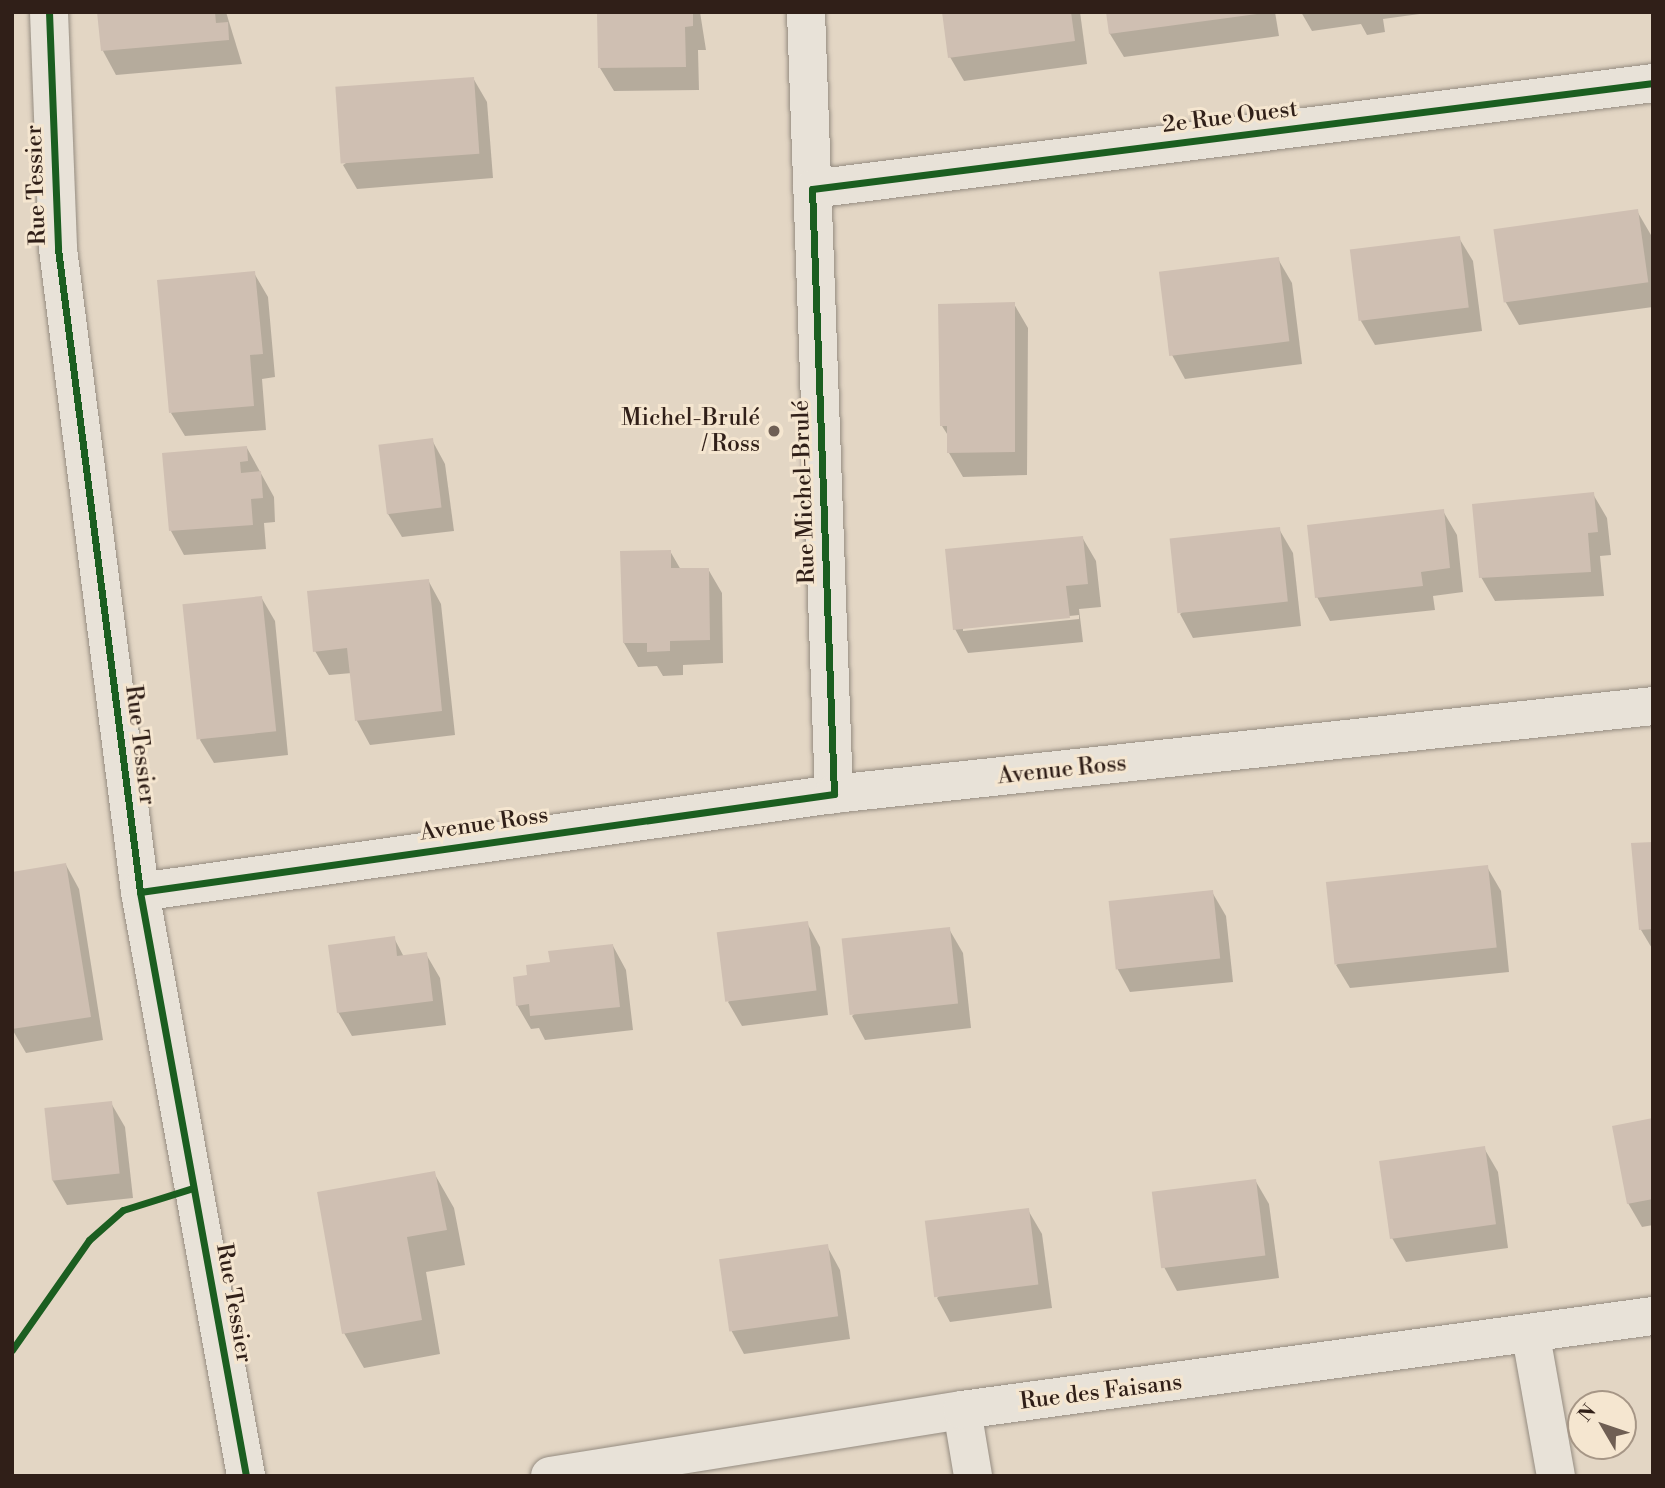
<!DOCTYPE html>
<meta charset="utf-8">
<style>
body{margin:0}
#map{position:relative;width:1665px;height:1488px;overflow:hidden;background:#e3d6c4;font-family:"Libre Bodoni",serif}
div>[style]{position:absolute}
.shadow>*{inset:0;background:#0003}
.building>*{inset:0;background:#cfbfb2;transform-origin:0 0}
.roads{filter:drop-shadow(0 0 2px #958c81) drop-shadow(0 0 2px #958c81)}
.street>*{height:38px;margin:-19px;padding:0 19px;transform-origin:19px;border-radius:19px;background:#e8e2d8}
.cycleway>*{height:7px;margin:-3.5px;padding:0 3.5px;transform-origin:3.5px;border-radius:3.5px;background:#1b5e20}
.dots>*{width:19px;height:19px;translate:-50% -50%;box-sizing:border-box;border:4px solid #f5e6d0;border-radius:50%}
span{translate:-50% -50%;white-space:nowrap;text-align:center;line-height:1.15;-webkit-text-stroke:6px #f5e6d0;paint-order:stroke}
.street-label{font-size:23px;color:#301f18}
.poi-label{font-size:23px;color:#301f18}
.right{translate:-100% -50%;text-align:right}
.frame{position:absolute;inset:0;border:14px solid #301f18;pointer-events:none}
.north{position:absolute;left:1567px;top:1390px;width:70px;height:70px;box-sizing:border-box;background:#f5e6d0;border:2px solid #a69686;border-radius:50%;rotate:309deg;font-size:19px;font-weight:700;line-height:28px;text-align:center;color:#301f18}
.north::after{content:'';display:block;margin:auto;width:24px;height:32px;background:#6f5f54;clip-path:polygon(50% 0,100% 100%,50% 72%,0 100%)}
</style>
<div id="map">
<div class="shadow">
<i style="clip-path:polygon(99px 12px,226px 12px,242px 64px,116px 75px,103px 51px)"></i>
<i style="clip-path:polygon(599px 12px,700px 12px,706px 50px,698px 50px,699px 90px,614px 91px,600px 68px)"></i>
<i style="clip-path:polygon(944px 12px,1080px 12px,1087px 64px,964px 81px,950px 57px)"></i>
<i style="clip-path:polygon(1107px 12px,1275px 12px,1279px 36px,1124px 57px,1110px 34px)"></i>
<i style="clip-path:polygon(1301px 12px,1434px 12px,1383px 19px,1385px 32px,1367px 35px,1361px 24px,1312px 31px)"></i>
<i style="clip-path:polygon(473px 78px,487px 102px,493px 178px,357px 189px,343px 165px)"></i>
<i style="clip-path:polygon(1637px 211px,1651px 235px,1653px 307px,1519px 325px,1505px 301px)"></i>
<i style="clip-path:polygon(1459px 238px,1473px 261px,1482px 331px,1375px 345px,1361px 321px,1352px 252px)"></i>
<i style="clip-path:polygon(1278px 259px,1292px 283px,1302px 364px,1185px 379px,1172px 355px)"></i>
<i style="clip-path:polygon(254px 273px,268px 297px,275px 377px,262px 379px,266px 430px,185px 436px,171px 413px)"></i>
<i style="clip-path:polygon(1014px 304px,1028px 328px,1027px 475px,963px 477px,949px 453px,949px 437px,942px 426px)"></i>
<i style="clip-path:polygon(432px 440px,445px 464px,454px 531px,402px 537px,388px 514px)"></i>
<i style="clip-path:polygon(247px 448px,274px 497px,275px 522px,264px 523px,266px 549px,184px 555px,171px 531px,164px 454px)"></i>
<i style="clip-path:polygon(1593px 494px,1607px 518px,1611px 555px,1600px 556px,1604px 596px,1495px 601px,1481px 577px)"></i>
<i style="clip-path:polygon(1443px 511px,1457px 535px,1463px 592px,1433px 596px,1435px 610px,1330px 621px,1317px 597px)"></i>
<i style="clip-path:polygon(1279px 529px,1293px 553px,1301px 626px,1193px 638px,1180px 614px)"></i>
<i style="clip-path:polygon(evenodd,1082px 537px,1096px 561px,1101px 607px,1079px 609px,1083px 642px,968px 653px,955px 629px,1082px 537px,1079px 615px,1079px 619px,963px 631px,963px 627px,1079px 615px)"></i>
<i style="clip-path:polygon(670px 551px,681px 570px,708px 569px,722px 593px,723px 663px,683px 665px,683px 675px,663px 676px,657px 666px,638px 667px,624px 643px)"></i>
<i style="clip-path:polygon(428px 580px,441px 604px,455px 735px,370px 745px,357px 721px,352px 673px,329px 675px,315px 651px)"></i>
<i style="clip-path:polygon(261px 597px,275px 621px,288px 755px,214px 763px,200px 740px)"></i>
<i style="clip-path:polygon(1653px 844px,1653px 950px,1641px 930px)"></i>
<i style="clip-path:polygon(66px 865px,79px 889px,103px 1040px,26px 1053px,12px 1029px,12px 874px)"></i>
<i style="clip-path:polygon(1487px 867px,1501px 891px,1509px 972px,1350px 988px,1336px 965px)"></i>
<i style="clip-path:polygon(1212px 892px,1226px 916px,1233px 982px,1130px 992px,1117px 968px)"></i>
<i style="clip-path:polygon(807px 923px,820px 947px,828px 1015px,742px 1026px,728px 1002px)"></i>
<i style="clip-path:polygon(949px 929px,963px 953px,971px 1028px,865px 1040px,852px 1016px)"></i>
<i style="clip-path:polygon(394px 938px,404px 957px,426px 954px,440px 978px,446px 1025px,352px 1036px,338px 1012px)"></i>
<i style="clip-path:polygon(613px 946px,626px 970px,633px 1030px,545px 1040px,539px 1028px,531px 1029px,517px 1005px,552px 964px)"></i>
<i style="clip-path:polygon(111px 1103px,125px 1127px,133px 1198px,67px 1205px,53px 1181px,46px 1110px)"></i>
<i style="clip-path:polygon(1653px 1120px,1653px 1225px,1642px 1227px,1628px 1203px)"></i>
<i style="clip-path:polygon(1484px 1148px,1498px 1172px,1508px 1248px,1406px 1262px,1392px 1238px)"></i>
<i style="clip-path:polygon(434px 1173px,454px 1208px,465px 1265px,426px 1272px,440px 1354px,364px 1368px,344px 1333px)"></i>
<i style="clip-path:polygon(1255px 1180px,1269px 1204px,1279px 1278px,1177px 1291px,1164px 1267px)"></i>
<i style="clip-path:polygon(1028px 1210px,1042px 1234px,1052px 1308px,950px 1322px,937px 1298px)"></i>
<i style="clip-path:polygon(827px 1246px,840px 1270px,850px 1339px,744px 1354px,731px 1330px)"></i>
</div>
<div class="building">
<i style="clip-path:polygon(97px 12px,215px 12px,216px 23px,228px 22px,229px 40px,101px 51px)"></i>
<i style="clip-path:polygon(597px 12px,693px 12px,693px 26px,685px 27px,686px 67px,598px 68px)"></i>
<i style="clip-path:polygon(942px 12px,1071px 12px,1075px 41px,948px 58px)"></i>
<i style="clip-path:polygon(1106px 12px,1257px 12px,1257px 14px,1109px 34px)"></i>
<i style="left:474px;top:77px;width:77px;height:139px;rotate:86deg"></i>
<i style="left:1638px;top:209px;width:74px;height:146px;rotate:82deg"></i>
<i style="left:1460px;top:236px;width:72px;height:111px;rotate:83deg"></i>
<i style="left:1279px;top:257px;width:85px;height:121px;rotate:83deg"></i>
<i style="clip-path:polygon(255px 271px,263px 354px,250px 355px,254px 406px,169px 413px,157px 280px)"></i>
<i style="clip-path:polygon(1015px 302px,1015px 452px,947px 453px,947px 426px,940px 426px,938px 304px)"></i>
<i style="left:433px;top:438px;width:70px;height:55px;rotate:83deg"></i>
<i style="clip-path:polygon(247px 446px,248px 461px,240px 462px,241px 473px,261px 471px,263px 498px,251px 499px,253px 525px,169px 531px,162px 453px)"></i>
<i style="clip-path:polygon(1594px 492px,1598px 532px,1588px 533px,1591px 572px,1479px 578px,1472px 504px)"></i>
<i style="clip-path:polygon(1444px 509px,1450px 568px,1421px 572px,1423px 586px,1315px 598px,1307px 525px)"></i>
<i style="left:1280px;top:527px;width:75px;height:111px;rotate:84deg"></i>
<i style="clip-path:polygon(1083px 536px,1088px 584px,1066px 586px,1070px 618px,953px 630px,945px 549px)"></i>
<i style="clip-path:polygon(671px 550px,671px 568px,709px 568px,710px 640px,670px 641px,670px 651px,647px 652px,647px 643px,623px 643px,620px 551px)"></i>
<i style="clip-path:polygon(429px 579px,442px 711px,355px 721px,347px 648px,313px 652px,307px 591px)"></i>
<i style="left:262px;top:596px;width:136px;height:80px;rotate:84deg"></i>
<i style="clip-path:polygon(1653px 842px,1653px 929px,1639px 930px,1631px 843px)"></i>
<i style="clip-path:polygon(66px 863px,91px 1017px,12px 1029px,12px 872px)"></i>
<i style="left:1488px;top:865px;width:83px;height:163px;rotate:84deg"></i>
<i style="left:1213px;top:890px;width:69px;height:105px;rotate:84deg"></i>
<i style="left:808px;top:921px;width:70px;height:92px;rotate:83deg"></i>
<i style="left:950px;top:927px;width:77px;height:109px;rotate:84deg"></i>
<i style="clip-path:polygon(395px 936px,397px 956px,427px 952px,433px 1001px,337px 1013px,328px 945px)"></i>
<i style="clip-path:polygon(613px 944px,620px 1007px,530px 1016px,529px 1004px,516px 1006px,513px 977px,527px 975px,526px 965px,550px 962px,548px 951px)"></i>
<i style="left:112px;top:1101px;width:73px;height:68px;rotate:84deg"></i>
<i style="clip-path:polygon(1653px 1118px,1653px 1199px,1627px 1204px,1612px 1126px)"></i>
<i style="left:1485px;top:1146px;width:79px;height:107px;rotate:82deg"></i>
<i style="clip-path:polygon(435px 1171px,447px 1230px,407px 1237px,422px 1320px,342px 1334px,317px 1192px)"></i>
<i style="left:1256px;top:1179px;width:77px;height:105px;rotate:83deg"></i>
<i style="left:1029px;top:1208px;width:77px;height:105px;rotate:83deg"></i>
<i style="left:828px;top:1244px;width:73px;height:110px;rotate:82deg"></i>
</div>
<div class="roads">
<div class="street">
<i style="left:49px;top:12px;width:237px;rotate:87.8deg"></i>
<i style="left:58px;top:249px;width:648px;rotate:82.73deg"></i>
<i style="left:140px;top:892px;width:594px;rotate:79.71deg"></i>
<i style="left:806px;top:12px;width:783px;rotate:87.95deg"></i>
<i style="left:812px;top:189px;width:848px;rotate:-7.18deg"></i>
<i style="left:140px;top:892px;width:701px;rotate:-8.04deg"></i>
<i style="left:834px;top:794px;width:824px;rotate:-6.13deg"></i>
<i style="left:1531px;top:1336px;width:142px;rotate:79.9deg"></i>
<i style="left:962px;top:1410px;width:67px;rotate:80.5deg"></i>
<i style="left:550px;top:1476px;width:417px;rotate:-9.1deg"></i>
<i style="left:962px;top:1410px;width:697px;rotate:-7.75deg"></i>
</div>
</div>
<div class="cycleway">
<i style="left:49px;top:12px;width:237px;rotate:87.8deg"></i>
<i style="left:58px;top:249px;width:648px;rotate:82.73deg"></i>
<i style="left:140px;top:892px;width:594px;rotate:79.71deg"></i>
<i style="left:140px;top:892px;width:701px;rotate:-8.04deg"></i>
<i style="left:834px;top:794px;width:605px;rotate:-92.08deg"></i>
<i style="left:812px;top:189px;width:848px;rotate:-7.18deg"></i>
<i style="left:12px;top:1350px;width:134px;rotate:-55deg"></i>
<i style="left:89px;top:1240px;width:45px;rotate:-41.4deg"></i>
<i style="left:123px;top:1210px;width:73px;rotate:-17.4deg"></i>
</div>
<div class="dots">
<i style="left:774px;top:431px;background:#6f5f54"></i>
</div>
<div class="street-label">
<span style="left:1230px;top:117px;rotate:-7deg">2e Rue Ouest</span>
<span style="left:36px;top:185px;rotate:-92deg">Rue Tessier</span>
<span style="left:804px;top:492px;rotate:-92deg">Rue Michel-Brulé</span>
<span style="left:140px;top:745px;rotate:83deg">Rue Tessier</span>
<span style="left:1062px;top:770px;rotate:-6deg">Avenue Ross</span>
<span style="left:484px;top:824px;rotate:-8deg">Avenue Ross</span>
<span style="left:234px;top:1303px;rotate:80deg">Rue Tessier</span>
<span style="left:1101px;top:1392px;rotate:-7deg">Rue des Faisans</span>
</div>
<div class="poi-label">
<span class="right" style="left:760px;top:431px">Michel-Brulé<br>/ Ross</span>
</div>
<div class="frame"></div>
<div class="north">N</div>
</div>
